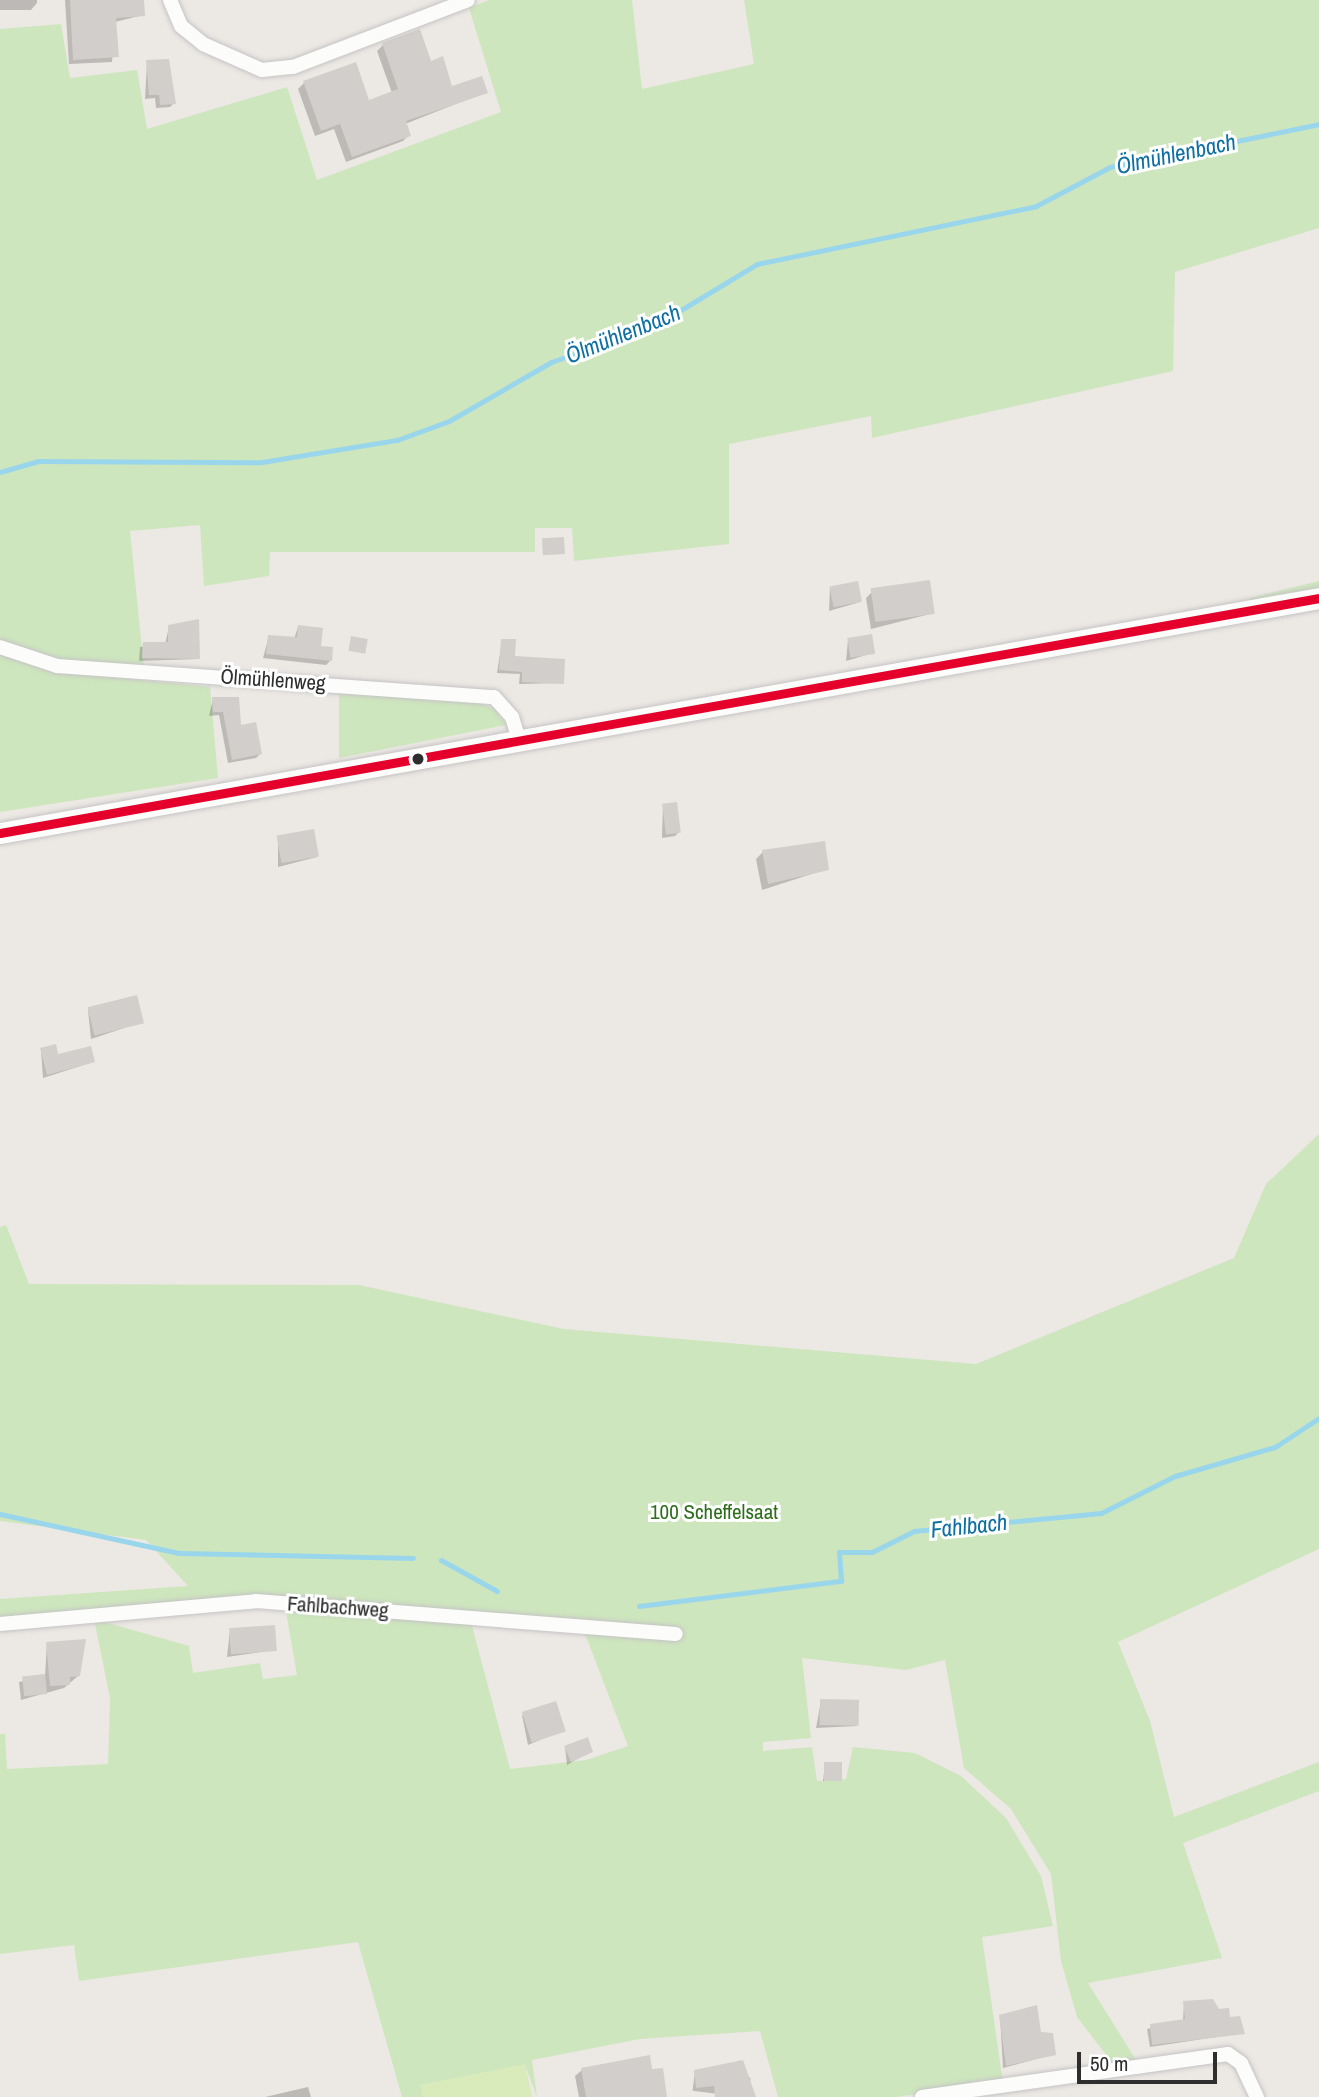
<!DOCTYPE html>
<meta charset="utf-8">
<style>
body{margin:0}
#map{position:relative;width:1319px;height:2097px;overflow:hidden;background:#ece8e4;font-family:"Archivo Narrow",sans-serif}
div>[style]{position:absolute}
.green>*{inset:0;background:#cee6be}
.pitch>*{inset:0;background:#d9eabb}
.shadow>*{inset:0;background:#0003;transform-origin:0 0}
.stream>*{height:5px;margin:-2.5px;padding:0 2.5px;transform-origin:2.5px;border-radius:2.5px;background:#99d6ec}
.building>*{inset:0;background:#d1cecb;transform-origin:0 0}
.roads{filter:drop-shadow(0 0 2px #c5c4c5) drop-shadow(0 0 2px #c5c4c5)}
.street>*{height:14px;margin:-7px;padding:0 7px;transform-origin:7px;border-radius:7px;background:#fcfcfb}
.secondary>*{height:21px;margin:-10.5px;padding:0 10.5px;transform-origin:10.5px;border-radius:10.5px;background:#fcfcfb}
.bus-1>*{height:9px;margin:-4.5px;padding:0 4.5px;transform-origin:4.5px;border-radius:4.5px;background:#e4002b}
.dots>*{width:19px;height:19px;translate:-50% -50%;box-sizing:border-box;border:4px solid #fff;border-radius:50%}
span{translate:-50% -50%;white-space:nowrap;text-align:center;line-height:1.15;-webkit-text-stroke:6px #fff;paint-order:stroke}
.street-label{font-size:21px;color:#2e2e2e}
.park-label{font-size:21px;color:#2c6e1b}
.water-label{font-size:23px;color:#0d6fa3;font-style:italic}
.scale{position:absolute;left:1077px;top:2052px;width:140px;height:32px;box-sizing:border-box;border:4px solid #2e2e2e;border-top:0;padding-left:9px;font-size:21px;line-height:24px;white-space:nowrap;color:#2e2e2e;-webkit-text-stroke:5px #fff;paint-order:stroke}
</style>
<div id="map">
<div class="green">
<i style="clip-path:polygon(489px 0,632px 0,642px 89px,754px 64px,744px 0,1319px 0,1319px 228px,1175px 272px,1173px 371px,872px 438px,871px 416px,729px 444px,729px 544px,574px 561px,572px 528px,535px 528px,535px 552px,270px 552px,269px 576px,204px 586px,200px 525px,130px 531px,144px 669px,58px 662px,0 642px,0 29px,61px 24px,70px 78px,137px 70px,147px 129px,287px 87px,317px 180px,501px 112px,469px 8px)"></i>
<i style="clip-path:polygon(1319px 581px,1319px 588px,1251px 603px,1250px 598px)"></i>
<i style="clip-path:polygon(0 654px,52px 671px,210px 687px,218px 778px,0 812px)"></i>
<i style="clip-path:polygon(339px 691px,477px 702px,495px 709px,506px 725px,339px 758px)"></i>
<i style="clip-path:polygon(1319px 1134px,1319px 1549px,1118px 1642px,1150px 1721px,1174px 1817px,1319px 1762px,1319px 1791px,1183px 1843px,1222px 1958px,1088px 1983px,1136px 2060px,1113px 2064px,1077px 2017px,1061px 1961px,1051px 1874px,1011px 1809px,964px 1768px,945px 1660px,906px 1670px,802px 1658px,811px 1738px,763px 1742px,763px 1751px,812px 1747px,817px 1781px,846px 1779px,853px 1747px,915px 1753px,961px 1776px,1006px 1818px,1041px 1876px,1053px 1926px,982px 1937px,1003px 2083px,896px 2097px,778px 2097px,760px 2031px,640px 2039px,532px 2060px,537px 2097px,525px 2065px,421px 2085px,423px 2097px,402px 2097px,358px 1942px,79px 1981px,74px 1945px,0 1954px,0 1734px,5px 1734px,7px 1769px,108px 1764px,110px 1698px,94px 1619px,189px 1646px,193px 1673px,260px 1663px,263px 1679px,297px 1675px,285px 1606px,471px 1622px,510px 1769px,586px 1760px,628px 1746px,584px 1631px,255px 1597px,0 1620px,0 1599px,188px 1586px,146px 1540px,0 1521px,0 1227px,6px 1225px,29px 1284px,359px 1285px,564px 1329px,976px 1364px,1234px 1258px,1266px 1184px)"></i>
</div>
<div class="pitch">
<i style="clip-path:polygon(525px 2064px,532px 2097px,423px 2097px,420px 2085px)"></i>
</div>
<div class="shadow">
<i style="clip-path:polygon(0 0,37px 0,37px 3px,31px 10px,0 10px)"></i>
<i style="clip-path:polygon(65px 0,141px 0,143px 15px,115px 22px,112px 62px,69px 64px)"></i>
<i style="clip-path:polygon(383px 45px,430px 63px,451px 89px,486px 92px,405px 124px,409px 135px,403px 141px,346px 162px,334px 129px,315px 136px,298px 89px,304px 83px,368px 102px,392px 93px,377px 51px)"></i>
<i style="clip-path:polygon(147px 62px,174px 103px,170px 107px,156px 108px,155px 98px,145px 99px)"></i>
<i style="clip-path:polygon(830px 587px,860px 602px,829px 611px)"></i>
<i style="clip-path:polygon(872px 592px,934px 613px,871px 629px,866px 598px)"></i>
<i style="clip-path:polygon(169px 627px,198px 659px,139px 661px,140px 647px,165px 644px)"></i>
<i style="clip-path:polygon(298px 627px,330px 661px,326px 665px,263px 658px,269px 636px,294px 639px)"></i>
<i style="clip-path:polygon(502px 640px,514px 658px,562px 683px,519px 684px,520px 674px,497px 673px)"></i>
<i style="clip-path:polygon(848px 640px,873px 653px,846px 661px)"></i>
<i style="clip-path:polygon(213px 699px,260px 754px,256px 758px,228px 763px,219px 715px,209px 716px)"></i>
<i style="clip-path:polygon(663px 805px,679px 832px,675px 836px,662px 838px)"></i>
<i style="clip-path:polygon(278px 838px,317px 857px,278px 867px)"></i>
<i style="clip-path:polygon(763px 852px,827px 869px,762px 890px,756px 859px)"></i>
<i style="clip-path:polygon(88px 1010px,142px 1022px,91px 1039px)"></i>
<i style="clip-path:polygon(41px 1050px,57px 1056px,93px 1062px,43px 1078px)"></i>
<i style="clip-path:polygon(230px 1630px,275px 1650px,227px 1657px)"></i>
<i style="clip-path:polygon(47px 1643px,78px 1676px,64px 1688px,21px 1700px,19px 1682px,45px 1676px)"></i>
<i style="clip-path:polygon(821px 1701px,857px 1726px,816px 1728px)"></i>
<i style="clip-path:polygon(522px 1715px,564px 1730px,528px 1745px)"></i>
<i style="clip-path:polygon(565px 1747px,591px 1751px,567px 1765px)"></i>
<i style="clip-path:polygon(825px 1764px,840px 1780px,839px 1781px,823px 1781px)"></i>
<i style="clip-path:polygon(1184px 2003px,1218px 2011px,1243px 2033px,1150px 2047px,1147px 2029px,1183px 2021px)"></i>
<i style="clip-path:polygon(1000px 2016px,1039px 2033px,1054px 2054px,1003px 2068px)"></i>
<i style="clip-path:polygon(582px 2070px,651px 2071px,665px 2097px,579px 2097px,575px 2076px)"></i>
<i style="left:695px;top:2071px;width:56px;height:20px;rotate:7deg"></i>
<i style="clip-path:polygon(308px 2087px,311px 2097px,265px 2097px)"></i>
</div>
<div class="stream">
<i style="left:0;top:472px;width:40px;rotate:-16deg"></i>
<i style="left:38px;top:461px;width:224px;rotate:0.3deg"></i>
<i style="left:262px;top:462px;width:137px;rotate:-9.3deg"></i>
<i style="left:397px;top:440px;width:55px;rotate:-20.1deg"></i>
<i style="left:449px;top:421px;width:118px;rotate:-30deg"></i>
<i style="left:551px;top:362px;width:106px;rotate:-18.8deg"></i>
<i style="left:651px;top:328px;width:124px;rotate:-31.1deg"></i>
<i style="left:757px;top:264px;width:285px;rotate:-11.7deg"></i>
<i style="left:1036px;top:206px;width:84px;rotate:-27.8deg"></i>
<i style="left:1110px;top:167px;width:213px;rotate:-11.6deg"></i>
<i style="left:0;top:1514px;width:183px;rotate:12.3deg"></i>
<i style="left:179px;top:1553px;width:234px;rotate:1.2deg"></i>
<i style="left:441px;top:1560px;width:64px;rotate:29deg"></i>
<i style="left:639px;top:1606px;width:204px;rotate:-7.1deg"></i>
<i style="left:841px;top:1581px;width:29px;rotate:-94deg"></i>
<i style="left:839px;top:1552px;width:33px"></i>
<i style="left:872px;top:1552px;width:47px;rotate:-26.6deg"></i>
<i style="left:914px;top:1531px;width:188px;rotate:-5.5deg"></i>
<i style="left:1101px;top:1513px;width:83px;rotate:-26.6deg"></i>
<i style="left:1175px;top:1476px;width:104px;rotate:-16.2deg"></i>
<i style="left:1275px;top:1447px;width:53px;rotate:-33.4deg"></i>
</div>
<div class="building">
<i style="clip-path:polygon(70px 0,144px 0,145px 16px,116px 18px,119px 57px,73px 60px)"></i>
<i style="clip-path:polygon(420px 29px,431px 61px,443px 56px,452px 86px,482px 76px,488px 93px,406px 121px,411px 136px,352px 157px,340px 124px,321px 131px,303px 81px,356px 62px,369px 100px,398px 89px,382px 43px)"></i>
<i style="clip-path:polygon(169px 59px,176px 104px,160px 105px,159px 95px,149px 95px,146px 60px)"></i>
<i style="left:564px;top:537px;width:17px;height:22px;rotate:87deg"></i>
<i style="left:930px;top:580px;width:34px;height:60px;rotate:82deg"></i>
<i style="left:858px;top:581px;width:21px;height:29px;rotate:79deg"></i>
<i style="clip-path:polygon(199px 619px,200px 659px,142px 658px,143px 642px,168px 642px,168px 625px)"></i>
<i style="clip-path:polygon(298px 625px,323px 628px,321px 646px,333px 647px,332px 661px,266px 654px,268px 635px,297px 637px)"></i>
<i style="left:872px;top:634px;width:20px;height:25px;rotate:81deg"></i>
<i style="left:351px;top:636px;width:17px;height:15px;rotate:10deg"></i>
<i style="clip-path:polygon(501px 639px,516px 639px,515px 656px,565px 659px,564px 684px,522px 682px,522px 672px,499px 670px)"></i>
<i style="clip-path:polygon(212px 697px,239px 697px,241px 725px,256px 722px,262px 754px,232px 760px,223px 712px,213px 712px)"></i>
<i style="left:677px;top:802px;width:31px;height:15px;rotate:83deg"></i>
<i style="left:314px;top:829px;width:28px;height:38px;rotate:80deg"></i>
<i style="clip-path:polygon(825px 841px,829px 870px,768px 884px,762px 850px)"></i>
<i style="left:137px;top:995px;width:29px;height:51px;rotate:76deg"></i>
<i style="clip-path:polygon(56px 1044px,58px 1054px,91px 1046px,95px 1062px,47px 1075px,40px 1048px)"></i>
<i style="left:275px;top:1625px;width:26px;height:46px;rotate:86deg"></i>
<i style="clip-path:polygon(86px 1639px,80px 1676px,70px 1677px,70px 1685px,50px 1686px,46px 1642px)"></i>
<i style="left:45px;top:1674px;width:20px;height:23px;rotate:84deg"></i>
<i style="left:820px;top:1699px;width:39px;height:26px;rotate:1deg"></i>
<i style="left:556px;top:1701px;width:32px;height:36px;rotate:72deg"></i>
<i style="clip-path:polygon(588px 1737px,593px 1752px,571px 1762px,564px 1746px)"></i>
<i style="left:824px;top:1762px;width:18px;height:19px"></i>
<i style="clip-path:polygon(1213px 1999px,1219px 2009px,1229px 2008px,1230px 2017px,1240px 2016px,1245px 2034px,1152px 2045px,1150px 2024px,1185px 2019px,1183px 2001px)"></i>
<i style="clip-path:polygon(1037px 2005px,1041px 2032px,1053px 2033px,1056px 2055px,1006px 2066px,999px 2015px)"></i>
<i style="clip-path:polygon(650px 2055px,652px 2069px,663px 2068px,667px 2097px,586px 2097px,581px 2068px)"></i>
<i style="clip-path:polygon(743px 2060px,756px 2097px,715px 2097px,714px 2086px,696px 2088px,694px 2070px)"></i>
</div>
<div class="roads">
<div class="street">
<i style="left:170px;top:0;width:28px;rotate:67deg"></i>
<i style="left:181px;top:26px;width:28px;rotate:39deg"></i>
<i style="left:203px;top:44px;width:64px;rotate:23.8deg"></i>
<i style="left:262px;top:70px;width:31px;rotate:-6deg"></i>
<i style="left:293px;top:67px;width:187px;rotate:-20.9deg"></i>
<i style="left:0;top:647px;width:60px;rotate:18.4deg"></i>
<i style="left:57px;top:666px;width:438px;rotate:4.1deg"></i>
<i style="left:494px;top:697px;width:27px;rotate:48deg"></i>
<i style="left:512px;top:717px;width:27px;rotate:73deg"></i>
<i style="left:0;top:1624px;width:257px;rotate:-5.1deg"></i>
<i style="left:256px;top:1601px;width:421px;rotate:4.5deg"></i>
<i style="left:922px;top:2097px;width:309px;rotate:-8deg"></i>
<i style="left:1228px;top:2054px;width:16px;rotate:35deg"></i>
<i style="left:1241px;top:2063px;width:38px;rotate:65deg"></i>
</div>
<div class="secondary">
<i style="left:0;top:833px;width:1340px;rotate:-10.1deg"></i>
</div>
</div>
<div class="bus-1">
<i style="left:0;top:833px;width:1340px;rotate:-10.1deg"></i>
</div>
<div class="dots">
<i style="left:418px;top:759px;background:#2e2e2e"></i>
</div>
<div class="street-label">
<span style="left:273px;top:680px;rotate:4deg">Ölmühlenweg</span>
<span style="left:338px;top:1607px;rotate:4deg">Fahlbachweg</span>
</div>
<div class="park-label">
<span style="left:714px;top:1512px">100 Scheffelsaat</span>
</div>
<div class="water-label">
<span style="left:1176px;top:154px;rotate:-12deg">Ölmühlenbach</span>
<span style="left:623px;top:334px;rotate:-22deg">Ölmühlenbach</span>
<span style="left:969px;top:1526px;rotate:-6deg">Fahlbach</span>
</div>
<div class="scale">50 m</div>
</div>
